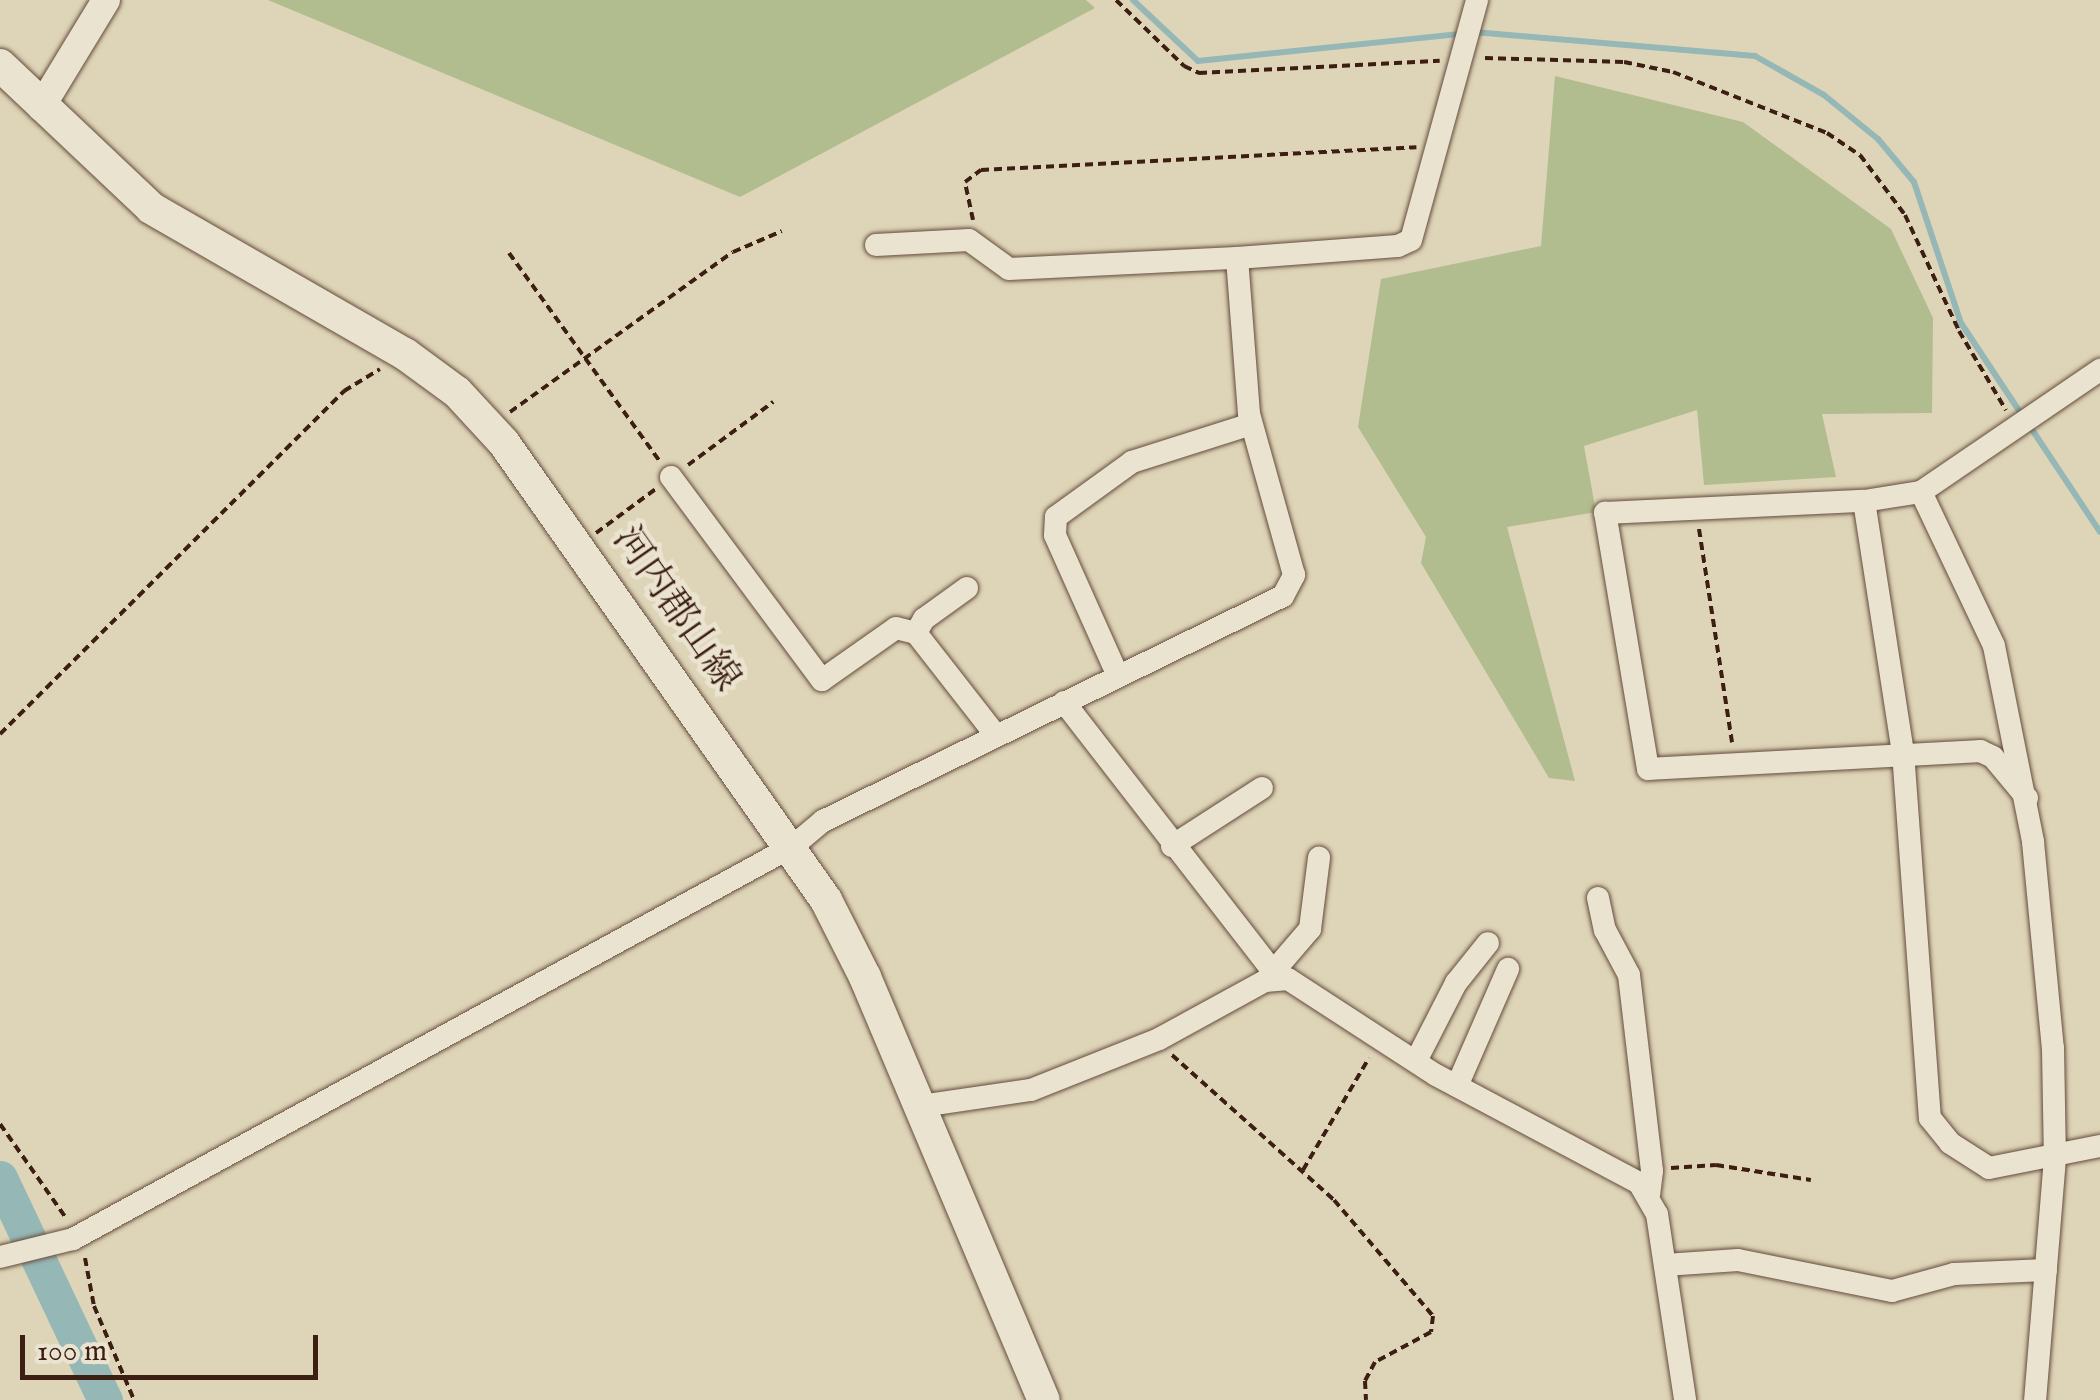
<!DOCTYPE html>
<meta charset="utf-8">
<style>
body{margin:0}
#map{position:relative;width:2100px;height:1400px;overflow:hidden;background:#ded4b7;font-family:"IM FELL English","Noto Serif JP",serif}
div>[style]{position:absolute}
.green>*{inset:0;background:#b1bd8e}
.stream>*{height:6px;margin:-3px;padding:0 3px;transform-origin:3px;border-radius:3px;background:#95b7b6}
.river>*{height:35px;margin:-17.5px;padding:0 17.5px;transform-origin:17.5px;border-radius:17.5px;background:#95b7b6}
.path>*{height:4px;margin-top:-2px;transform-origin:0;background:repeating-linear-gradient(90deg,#3c1e13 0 8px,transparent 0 13px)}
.roads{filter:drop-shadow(0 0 2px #644c3c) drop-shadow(0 0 2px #644c3c)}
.minor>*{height:22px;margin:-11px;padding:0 11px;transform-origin:11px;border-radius:11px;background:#eae3d0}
.tertiary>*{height:28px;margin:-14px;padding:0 14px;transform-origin:14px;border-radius:14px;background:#eae3d0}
.secondary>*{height:32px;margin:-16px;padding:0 16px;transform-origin:16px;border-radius:16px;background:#eae3d0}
span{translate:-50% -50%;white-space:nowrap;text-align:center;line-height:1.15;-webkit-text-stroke:9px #eae3d0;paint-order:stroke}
.street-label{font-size:38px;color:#3c1e13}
.scale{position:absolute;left:20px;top:1335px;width:298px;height:45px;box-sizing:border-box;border:5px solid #3c1e13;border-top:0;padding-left:12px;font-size:30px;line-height:35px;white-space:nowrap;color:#3c1e13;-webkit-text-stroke:8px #eae3d0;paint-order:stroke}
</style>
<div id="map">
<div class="green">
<i style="clip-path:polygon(268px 0,1086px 0,1095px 8px,740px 197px)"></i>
<i style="clip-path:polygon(1555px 76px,1743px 122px,1891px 229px,1933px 318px,1932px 413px,1822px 414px,1836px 477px,1704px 485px,1697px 410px,1584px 446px,1596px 512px,1507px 527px,1575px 781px,1549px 778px,1421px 563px,1426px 537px,1358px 427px,1381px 279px,1541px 246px)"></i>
</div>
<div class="stream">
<i style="left:1133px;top:0;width:89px;rotate:43.2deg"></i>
<i style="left:1198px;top:61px;width:264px;rotate:-5.9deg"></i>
<i style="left:1474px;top:32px;width:282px;rotate:4.9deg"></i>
<i style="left:1755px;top:56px;width:79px;rotate:29.5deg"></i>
<i style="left:1824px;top:95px;width:70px;rotate:39.2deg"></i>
<i style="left:1878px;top:139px;width:56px;rotate:50.1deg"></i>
<i style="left:1914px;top:182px;width:149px;rotate:71.6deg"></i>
<i style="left:1961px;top:323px;width:110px;rotate:56.5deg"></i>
<i style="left:2029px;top:425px;width:128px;rotate:56.4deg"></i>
</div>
<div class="river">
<i style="left:0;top:1178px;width:246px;rotate:64.7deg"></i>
</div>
<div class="path">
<i style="left:1116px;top:0;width:95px;rotate:44.1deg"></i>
<i style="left:1184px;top:66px;width:17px;rotate:25deg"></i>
<i style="left:1199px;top:73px;width:241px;rotate:-2.9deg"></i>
<i style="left:1485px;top:58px;width:139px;rotate:1.6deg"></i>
<i style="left:1624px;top:62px;width:50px;rotate:11.5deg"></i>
<i style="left:1673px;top:72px;width:166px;rotate:21.6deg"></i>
<i style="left:1827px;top:133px;width:40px;rotate:34deg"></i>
<i style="left:1860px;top:155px;width:75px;rotate:53.1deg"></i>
<i style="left:1905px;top:215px;width:128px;rotate:65deg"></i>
<i style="left:1959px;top:331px;width:92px;rotate:59.3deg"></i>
<i style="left:973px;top:220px;width:39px;rotate:-102deg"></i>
<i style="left:965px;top:182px;width:20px;rotate:-37deg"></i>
<i style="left:981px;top:170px;width:436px;rotate:-3deg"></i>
<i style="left:509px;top:253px;width:256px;rotate:54.1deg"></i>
<i style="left:510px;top:412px;width:274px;rotate:-35.7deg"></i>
<i style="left:733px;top:252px;width:53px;rotate:-23.2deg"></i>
<i style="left:688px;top:465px;width:106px;rotate:-36.5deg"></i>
<i style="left:1699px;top:529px;width:216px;rotate:81.2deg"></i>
<i style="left:596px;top:533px;width:76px;rotate:-36.4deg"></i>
<i style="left:0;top:734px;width:486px;rotate:-44.9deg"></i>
<i style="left:344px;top:391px;width:42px;rotate:-31.4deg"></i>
<i style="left:1172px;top:1055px;width:217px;rotate:41.8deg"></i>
<i style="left:1334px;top:1200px;width:153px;rotate:49.5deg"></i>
<i style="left:1433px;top:1316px;width:16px;rotate:97deg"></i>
<i style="left:1431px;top:1332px;width:64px;rotate:151.8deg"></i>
<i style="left:1375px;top:1362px;width:21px;rotate:118deg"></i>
<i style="left:1365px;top:1381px;width:19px;rotate:87deg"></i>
<i style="left:0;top:1124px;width:115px;rotate:54.9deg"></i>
<i style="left:1671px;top:1168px;width:45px;rotate:-3.8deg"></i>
<i style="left:1716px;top:1165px;width:96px;rotate:9deg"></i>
<i style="left:1303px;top:1170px;width:130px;rotate:-59.5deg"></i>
<i style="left:85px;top:1258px;width:49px;rotate:79.4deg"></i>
<i style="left:94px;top:1306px;width:102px;rotate:66.9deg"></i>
</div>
<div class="roads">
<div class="minor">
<i style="left:876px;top:245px;width:93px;rotate:-3.1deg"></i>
<i style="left:969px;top:240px;width:49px;rotate:35.9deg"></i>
<i style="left:1009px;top:269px;width:228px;rotate:-2.8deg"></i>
<i style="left:671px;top:477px;width:253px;rotate:53.4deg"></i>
<i style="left:822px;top:680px;width:90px;rotate:-35.1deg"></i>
<i style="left:896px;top:628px;width:21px;rotate:14deg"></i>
<i style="left:1921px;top:492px;width:170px;rotate:64.6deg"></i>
<i style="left:1994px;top:646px;width:200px;rotate:78.7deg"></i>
<i style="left:2033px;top:842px;width:207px;rotate:84.5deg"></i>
<i style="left:2053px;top:1048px;width:110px;rotate:89deg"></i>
<i style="left:2055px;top:1158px;width:243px;rotate:94.7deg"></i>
<i style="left:1864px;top:501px;width:254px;rotate:81.2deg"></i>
<i style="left:1903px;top:752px;width:367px;rotate:85.8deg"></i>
<i style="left:1930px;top:1118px;width:32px;rotate:51deg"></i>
<i style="left:1950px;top:1143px;width:46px;rotate:32.7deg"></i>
<i style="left:1989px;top:1168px;width:113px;rotate:-11.2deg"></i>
<i style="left:967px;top:588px;width:53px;rotate:144.2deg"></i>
<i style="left:924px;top:619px;width:16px;rotate:120deg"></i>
<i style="left:916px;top:633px;width:127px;rotate:52deg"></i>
<i style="left:1118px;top:676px;width:154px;rotate:-114.1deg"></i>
<i style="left:1055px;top:535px;width:18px;rotate:-87deg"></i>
<i style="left:1056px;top:517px;width:94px;rotate:-35.9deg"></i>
<i style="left:1132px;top:462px;width:125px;rotate:-17.7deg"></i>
<i style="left:1064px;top:702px;width:349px;rotate:52.2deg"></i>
<i style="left:2027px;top:798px;width:53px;rotate:-129.7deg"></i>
<i style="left:1993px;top:757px;width:14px;rotate:-155deg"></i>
<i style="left:1980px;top:751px;width:332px;rotate:176.9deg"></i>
<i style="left:1648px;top:769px;width:260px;rotate:-99.5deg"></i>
<i style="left:1605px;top:513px;width:259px;rotate:-2.7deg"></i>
<i style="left:1864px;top:501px;width:58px;rotate:-9deg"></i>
<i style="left:1921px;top:492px;width:217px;rotate:-34.3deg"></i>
<i style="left:1172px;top:846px;width:107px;rotate:-32.8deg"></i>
<i style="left:1598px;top:898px;width:33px;rotate:78deg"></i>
<i style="left:1605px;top:930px;width:51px;rotate:61.9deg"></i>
<i style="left:1629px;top:975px;width:197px;rotate:83.3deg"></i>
<i style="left:1652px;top:1171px;width:23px;rotate:97deg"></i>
<i style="left:1273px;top:972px;width:57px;rotate:-49.3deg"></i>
<i style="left:1310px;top:929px;width:72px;rotate:-82.8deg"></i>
<i style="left:1416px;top:1061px;width:88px;rotate:-62.9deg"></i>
<i style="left:1456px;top:983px;width:51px;rotate:-51.3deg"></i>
<i style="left:1457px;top:1086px;width:128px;rotate:-66.4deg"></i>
<i style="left:921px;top:1106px;width:111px;rotate:-8.3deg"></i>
<i style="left:1031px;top:1090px;width:138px;rotate:-21.7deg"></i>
<i style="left:1159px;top:1039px;width:121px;rotate:-28.7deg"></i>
<i style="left:1265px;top:981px;width:23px;rotate:-5deg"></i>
<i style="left:1288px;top:979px;width:176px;rotate:33deg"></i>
<i style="left:1436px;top:1075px;width:230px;rotate:28deg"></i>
<i style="left:1639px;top:1183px;width:36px;rotate:60deg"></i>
<i style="left:1657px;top:1214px;width:188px;rotate:81.4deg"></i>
<i style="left:0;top:1257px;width:75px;rotate:-13.9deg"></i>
<i style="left:73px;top:1239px;width:820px;rotate:-28.63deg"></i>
<i style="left:793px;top:846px;width:39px;rotate:-40deg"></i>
<i style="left:823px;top:821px;width:512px;rotate:-26.06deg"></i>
<i style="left:1283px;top:596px;width:24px;rotate:-62deg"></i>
<i style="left:1294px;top:575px;width:167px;rotate:-105.6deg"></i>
<i style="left:1249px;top:414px;width:156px;rotate:-94.4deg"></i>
<i style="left:1237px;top:258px;width:161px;rotate:-4.3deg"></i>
<i style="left:1398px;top:246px;width:14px;rotate:-25deg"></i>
<i style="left:1411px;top:240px;width:249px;rotate:-74.6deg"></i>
<i style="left:1665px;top:1265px;width:73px;rotate:-3.9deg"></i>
<i style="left:1738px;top:1260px;width:157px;rotate:11.4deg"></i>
<i style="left:1892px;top:1291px;width:64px;rotate:-15.3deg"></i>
<i style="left:1954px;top:1274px;width:92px;rotate:-2.5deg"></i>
</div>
<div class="tertiary">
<i style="left:41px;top:107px;width:125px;rotate:-58.7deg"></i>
</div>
<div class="secondary">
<i style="left:0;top:65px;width:208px;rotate:43.4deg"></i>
<i style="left:151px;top:208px;width:293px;rotate:29.9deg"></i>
<i style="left:405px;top:354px;width:64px;rotate:36.2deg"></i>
<i style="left:457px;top:392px;width:69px;rotate:47.3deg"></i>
<i style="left:504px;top:443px;width:559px;rotate:54.83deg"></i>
<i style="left:826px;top:900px;width:86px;rotate:63.1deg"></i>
<i style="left:865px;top:977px;width:459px;rotate:67.1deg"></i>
</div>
</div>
<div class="street-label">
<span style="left:675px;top:610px;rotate:55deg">河内郡山線</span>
</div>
<div class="scale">100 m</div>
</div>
